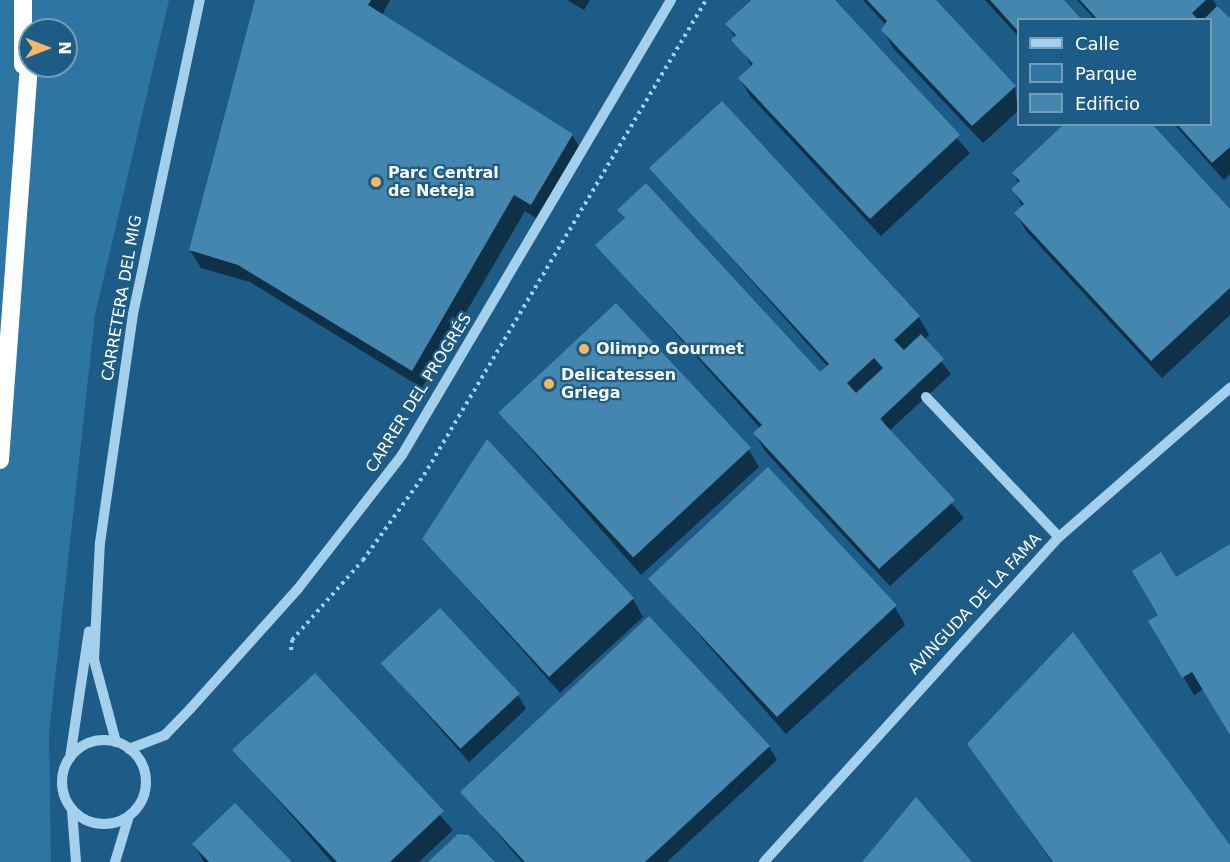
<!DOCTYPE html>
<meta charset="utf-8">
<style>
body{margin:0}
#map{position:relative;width:1230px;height:862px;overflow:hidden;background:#1d5c86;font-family:"DejaVu Sans",sans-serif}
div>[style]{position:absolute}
.green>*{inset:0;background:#2d75a2}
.shadow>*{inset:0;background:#0007}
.building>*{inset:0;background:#4586af;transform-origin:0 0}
.path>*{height:4px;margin-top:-2px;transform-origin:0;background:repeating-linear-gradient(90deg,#a5d0eb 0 3px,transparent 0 7.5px)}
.minor>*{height:10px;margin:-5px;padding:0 5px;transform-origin:5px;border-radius:5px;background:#a5d0eb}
.minor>.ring{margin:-5px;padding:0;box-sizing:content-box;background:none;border:10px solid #a5d0eb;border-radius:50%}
.highway>*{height:18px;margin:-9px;padding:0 9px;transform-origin:9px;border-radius:9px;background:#fff}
.dots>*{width:16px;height:16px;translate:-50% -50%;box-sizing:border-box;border:3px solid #1d5c86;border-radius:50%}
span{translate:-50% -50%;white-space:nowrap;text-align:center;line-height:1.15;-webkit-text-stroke:4.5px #1d5c86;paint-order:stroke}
.poi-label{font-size:16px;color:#fff;font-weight:700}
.left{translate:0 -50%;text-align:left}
.street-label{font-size:16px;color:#fff}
.legend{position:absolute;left:1017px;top:18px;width:195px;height:108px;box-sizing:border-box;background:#1d5c86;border:2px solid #779db6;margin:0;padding:8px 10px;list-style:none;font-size:18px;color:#fff}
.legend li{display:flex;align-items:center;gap:12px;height:30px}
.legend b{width:30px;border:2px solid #779db6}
.north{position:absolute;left:18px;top:18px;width:60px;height:60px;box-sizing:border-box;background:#1d5c86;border:2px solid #779db6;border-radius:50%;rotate:90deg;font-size:16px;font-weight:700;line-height:24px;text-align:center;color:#fff}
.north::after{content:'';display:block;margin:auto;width:21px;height:27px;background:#fbb663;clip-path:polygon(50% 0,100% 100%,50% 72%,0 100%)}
</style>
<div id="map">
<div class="green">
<i style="clip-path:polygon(evenodd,0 0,169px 0,95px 315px,49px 734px,51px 862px,0 862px,0 0,30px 30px,66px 30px,66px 66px,30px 66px,30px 30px)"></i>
</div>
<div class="shadow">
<i style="clip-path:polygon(256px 0,390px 0,382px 15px,572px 135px,583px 153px,542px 222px,525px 211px,422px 388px,250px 282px,201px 268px,190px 250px)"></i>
<i style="clip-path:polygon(567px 0,590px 0,584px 10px)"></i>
<i style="clip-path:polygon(750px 0,832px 0,970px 153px,881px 236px,750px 96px,740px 79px,752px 67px,727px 24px)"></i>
<i style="clip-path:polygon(863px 0,934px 0,1015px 87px,1018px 111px,983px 143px,893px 48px,883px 30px,886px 25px)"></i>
<i style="clip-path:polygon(985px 0,1062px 0,1018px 20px,1018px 36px)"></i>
<i style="clip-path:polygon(1077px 0,1213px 0,1230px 26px,1230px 174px,1224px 180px,1174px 124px,1210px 124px,1210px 20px,1095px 20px)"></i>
<i style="clip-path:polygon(evenodd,651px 168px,919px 317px,929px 335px,924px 340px,951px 374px,889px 431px,964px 518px,890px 586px,765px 451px,755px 434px,761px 429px,597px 245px,625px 220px,619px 210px,820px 374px,828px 367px,651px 168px,877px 411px,885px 425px,879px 420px,877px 411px)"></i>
<i style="clip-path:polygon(1013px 173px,1230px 211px,1230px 315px,1162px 378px,1026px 231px,1016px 213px,1023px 207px,1013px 189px,1019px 184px)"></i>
<i style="clip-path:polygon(499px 413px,749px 450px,759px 467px,641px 575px)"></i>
<i style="clip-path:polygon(424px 539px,633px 599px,643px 617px,560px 693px)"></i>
<i style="clip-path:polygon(1230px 546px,1230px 733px,1204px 689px,1194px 695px,1150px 621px,1160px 615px,1176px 579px)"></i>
<i style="clip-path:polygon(649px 578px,895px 607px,905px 625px,786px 734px)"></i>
<i style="clip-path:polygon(382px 663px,518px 695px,526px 709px,469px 762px)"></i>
<i style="clip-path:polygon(315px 675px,453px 830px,419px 862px,332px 862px,234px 750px)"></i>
<i style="clip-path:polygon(969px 744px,1230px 848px,1230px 862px,1052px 862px)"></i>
<i style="clip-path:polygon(769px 746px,777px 760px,667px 862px,522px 862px,462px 792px)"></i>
<i style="clip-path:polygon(194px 844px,290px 862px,204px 862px)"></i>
</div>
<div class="building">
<i style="clip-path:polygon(255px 0,371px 0,368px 5px,573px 134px,531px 205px,514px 195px,412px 371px,238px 265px,189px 250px)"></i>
<i style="clip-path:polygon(751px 0,835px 0,960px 135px,870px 219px,738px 78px,753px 64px,731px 40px,736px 35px,725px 24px)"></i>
<i style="clip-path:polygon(867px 0,936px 0,1016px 86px,972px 126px,881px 30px,887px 21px)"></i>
<i style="clip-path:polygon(990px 0,1064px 0,1082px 20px,1018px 20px,1018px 31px)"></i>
<i style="clip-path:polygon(1080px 0,1206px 0,1192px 13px,1198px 20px,1098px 20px)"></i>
<i style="clip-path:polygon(1217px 6px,1230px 18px,1230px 147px,1212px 163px,1177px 124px,1210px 124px,1210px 20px,1203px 20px)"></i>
<i style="clip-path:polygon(evenodd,722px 101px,920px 316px,894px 340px,904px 350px,921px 334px,944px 359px,880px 419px,955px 500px,879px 569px,753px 433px,762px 425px,595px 245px,625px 218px,617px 210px,646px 183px,820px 372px,829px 364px,649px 168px,722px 101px,874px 358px,883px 368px,856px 393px,847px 383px,874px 358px)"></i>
<i style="clip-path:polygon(1064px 124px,1152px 124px,1230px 209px,1230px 288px,1151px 361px,1014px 213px,1024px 204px,1011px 189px,1020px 181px,1012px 173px)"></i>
<i style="left:616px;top:303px;width:198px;height:161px;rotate:47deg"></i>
<i style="clip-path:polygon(487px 439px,634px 598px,549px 677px,422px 539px)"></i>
<i style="left:768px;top:467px;width:189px;height:164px;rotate:47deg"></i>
<i style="clip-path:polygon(1230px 544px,1230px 735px,1192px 672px,1182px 678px,1148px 621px,1158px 615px,1132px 571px,1161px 552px,1176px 577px)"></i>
<i style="left:440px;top:608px;width:117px;height:81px;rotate:47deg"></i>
<i style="clip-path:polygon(649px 616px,770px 746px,645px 862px,525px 862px,460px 792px)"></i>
<i style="clip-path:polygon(1073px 632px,1230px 845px,1230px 862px,1053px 862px,967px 744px)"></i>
<i style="clip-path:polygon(315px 673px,444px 811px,390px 862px,337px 862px,232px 750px)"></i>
<i style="clip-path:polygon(916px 797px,972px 862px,862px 862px)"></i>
<i style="clip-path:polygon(235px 803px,292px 862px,209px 862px,192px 844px)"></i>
<i style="clip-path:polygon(458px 834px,469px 835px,495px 862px,428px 862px)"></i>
</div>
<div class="path">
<i style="left:291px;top:650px;width:10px;rotate:-84deg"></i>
<i style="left:292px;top:640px;width:107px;rotate:-48.4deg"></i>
<i style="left:363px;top:560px;width:105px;rotate:-54.3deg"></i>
<i style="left:424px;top:475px;width:552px;rotate:-59.3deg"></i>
</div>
<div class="minor">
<i style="left:926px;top:397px;width:193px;rotate:46.5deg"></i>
<i class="ring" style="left:62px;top:740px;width:74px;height:74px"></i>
<i style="left:116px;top:742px;width:85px;rotate:-105deg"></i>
<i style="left:94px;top:660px;width:117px;rotate:-87.1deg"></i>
<i style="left:100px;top:543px;width:231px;rotate:-81.8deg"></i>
<i style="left:133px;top:314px;width:321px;rotate:-78deg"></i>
<i style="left:129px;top:749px;width:39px;rotate:-21deg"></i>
<i style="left:165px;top:735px;width:37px;rotate:-46deg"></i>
<i style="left:191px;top:708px;width:159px;rotate:-48.1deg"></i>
<i style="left:297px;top:590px;width:171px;rotate:-52.1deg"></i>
<i style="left:402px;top:455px;width:529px;rotate:-59.41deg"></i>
<i style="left:70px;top:758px;width:128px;rotate:-81.5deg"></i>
<i style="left:72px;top:810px;width:52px;rotate:85.6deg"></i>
<i style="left:115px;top:862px;width:48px;rotate:-73.1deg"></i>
<i style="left:764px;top:862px;width:439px;rotate:-47.8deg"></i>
<i style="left:1059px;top:537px;width:227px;rotate:-41.1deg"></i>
</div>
<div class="highway">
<i style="left:23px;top:65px;width:65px;rotate:-90deg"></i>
<i style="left:0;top:460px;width:410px;rotate:-85.8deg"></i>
</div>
<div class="dots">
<i style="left:376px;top:182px;background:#fbb663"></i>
<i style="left:584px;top:349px;background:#fbb663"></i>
<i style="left:549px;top:384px;background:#fbb663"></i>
</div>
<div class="poi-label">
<span class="left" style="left:388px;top:182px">Parc Central<br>de Neteja</span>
<span class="left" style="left:596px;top:349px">Olimpo Gourmet</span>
<span class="left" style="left:561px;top:384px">Delicatessen<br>Griega</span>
</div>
<div class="street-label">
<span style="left:122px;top:298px;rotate:-80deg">CARRETERA DEL MIG</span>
<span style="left:419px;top:393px;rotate:-58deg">CARRER DEL PROGRÉS</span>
<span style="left:975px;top:604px;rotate:-47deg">AVINGUDA DE LA FAMA</span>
</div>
<ul class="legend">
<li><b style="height:8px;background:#a5d0eb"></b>Calle</li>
<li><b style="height:16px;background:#2d75a2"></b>Parque</li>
<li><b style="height:16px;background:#4586af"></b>Edificio</li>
</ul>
<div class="north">N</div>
</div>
